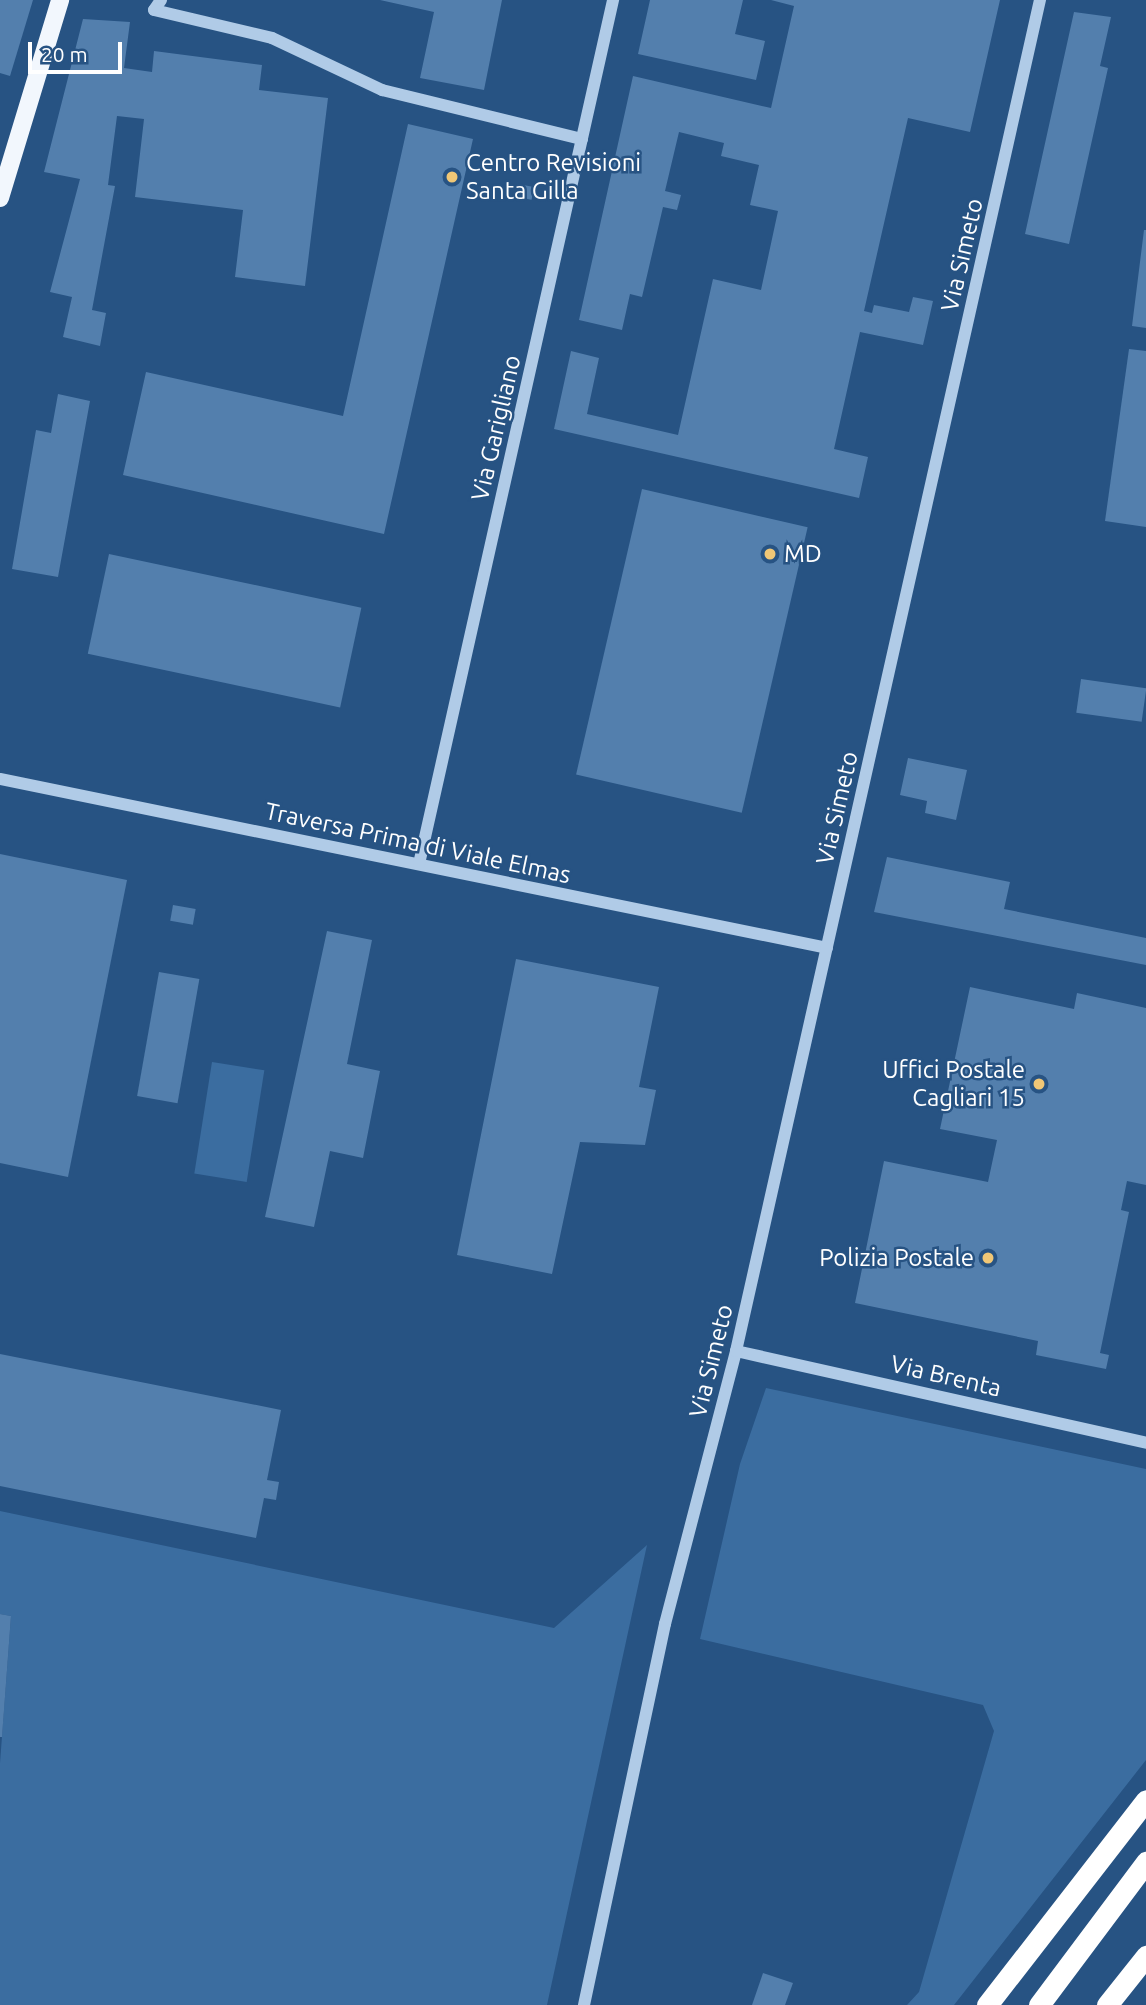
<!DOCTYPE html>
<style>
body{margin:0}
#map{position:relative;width:1146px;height:2005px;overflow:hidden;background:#275383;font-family:Ubuntu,sans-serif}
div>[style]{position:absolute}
.green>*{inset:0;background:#3b6da0;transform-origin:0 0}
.building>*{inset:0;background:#537fad;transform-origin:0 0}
.minor>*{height:12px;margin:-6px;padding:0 6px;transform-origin:6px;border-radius:6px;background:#b0cbe7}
.major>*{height:18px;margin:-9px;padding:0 9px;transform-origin:9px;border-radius:9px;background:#f2f7fd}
.highway>*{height:21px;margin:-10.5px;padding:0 10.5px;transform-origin:10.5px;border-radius:10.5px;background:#fff}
.dots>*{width:19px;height:19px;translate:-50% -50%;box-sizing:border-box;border:4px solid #275383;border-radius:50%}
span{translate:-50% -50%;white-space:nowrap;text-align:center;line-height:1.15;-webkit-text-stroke:5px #275383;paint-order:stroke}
.poi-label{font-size:24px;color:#fff}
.left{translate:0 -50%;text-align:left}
.right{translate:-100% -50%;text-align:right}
.street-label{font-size:24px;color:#fff}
.scale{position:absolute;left:28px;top:42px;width:94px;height:32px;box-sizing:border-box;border:4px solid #fff;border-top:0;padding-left:9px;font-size:21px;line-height:24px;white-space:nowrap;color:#fff;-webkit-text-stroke:5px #275383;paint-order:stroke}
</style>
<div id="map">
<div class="green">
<i style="left:212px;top:1062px;width:53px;height:113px;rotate:9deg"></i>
<i style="clip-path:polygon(766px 1388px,1146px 1469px,1146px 1760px,954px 2005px,907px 2005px,919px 1992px,994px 1731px,983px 1705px,700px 1639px,740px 1464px)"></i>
<i style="clip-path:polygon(0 1511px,554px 1628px,647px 1545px,547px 2005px,0 2005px,0 1763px,11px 1616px,0 1614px)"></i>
</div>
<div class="building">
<i style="clip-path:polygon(0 0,33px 0,10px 76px,0 73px)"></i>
<i style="clip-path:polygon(380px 0,502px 0,484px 90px,420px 78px,434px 12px)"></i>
<i style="clip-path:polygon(650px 0,743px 0,735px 34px,765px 41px,756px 80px,638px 54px)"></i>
<i style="clip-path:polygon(771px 0,1000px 0,970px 132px,908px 118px,864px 311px,872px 313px,874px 305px,909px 312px,913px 297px,933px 301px,923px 345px,860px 332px,834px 449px,868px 457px,859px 498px,554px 429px,571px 351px,599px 358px,587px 414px,678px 435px,713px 279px,761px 290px,778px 211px,750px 205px,759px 165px,721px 156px,724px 143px,679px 132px,665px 191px,681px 195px,677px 210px,663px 207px,642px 297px,630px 294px,622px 330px,579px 320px,633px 76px,771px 108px,794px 6px)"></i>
<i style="clip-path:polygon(1074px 12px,1111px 17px,1100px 66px,1108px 68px,1069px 244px,1025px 234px)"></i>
<i style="clip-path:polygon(83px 19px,130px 22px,124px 68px,152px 72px,154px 51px,262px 65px,259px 90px,328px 98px,305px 286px,235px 277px,243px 210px,135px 197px,144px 119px,117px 116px,108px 185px,115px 186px,92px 310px,106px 313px,100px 346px,63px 337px,72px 297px,50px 292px,80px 179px,44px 172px)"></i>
<i style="clip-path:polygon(408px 124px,473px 139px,384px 534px,123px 475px,146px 372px,343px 416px)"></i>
<i style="left:523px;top:185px;width:11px;height:13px;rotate:10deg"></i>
<i style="clip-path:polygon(1144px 230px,1146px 230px,1146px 328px,1132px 326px)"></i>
<i style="clip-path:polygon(1129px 349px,1146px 351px,1146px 527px,1105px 521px)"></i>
<i style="clip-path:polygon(58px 394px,90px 401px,58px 577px,12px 569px,36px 430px,51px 433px)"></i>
<i style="left:642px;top:489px;width:170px;height:293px;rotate:13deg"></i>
<i style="left:109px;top:554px;width:258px;height:102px;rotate:12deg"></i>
<i style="left:1081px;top:679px;width:66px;height:34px;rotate:8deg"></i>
<i style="clip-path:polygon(908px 758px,967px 770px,956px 820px,925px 813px,927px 801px,900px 795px)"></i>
<i style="clip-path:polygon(0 854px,127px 880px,68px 1177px,0 1163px)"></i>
<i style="clip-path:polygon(887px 857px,1010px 882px,1004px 909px,1146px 938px,1146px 965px,874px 912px)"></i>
<i style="left:173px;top:905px;width:23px;height:16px;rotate:10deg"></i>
<i style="clip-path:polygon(327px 931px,372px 940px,347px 1064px,380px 1071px,363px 1158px,330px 1151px,314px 1227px,265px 1217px)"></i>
<i style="clip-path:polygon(516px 959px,659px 987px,639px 1087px,656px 1090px,645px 1145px,580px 1142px,552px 1274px,457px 1255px)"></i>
<i style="left:159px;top:972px;width:41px;height:126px;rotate:10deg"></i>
<i style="clip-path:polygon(970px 987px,1074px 1009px,1077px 993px,1146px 1008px,1146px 1185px,1127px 1181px,1121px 1210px,1129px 1212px,1100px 1353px,1109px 1355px,1106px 1369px,1036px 1355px,1038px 1341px,855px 1303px,884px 1161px,988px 1182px,997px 1140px,940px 1129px)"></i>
<i style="clip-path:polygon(0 1354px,281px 1410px,267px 1480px,279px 1482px,276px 1500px,264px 1498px,256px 1538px,0 1486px)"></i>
<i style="clip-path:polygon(0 1614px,11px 1616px,2px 1737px,0 1737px)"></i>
<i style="clip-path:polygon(763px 1973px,793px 1983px,785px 2005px,752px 2005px)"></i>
</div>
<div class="minor">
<i style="left:161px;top:0;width:12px;rotate:125deg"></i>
<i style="left:154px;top:10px;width:121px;rotate:13.3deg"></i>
<i style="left:272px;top:38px;width:122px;rotate:25.3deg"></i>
<i style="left:382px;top:90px;width:206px;rotate:13.8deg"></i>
<i style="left:0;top:779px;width:844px;rotate:11.55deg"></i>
<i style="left:419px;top:864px;width:886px;rotate:-77.34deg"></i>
<i style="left:736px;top:1351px;width:420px;rotate:12.6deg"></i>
<i style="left:584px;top:2005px;width:390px;rotate:-78deg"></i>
<i style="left:665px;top:1624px;width:282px;rotate:-75.4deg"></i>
<i style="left:736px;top:1351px;width:1385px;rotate:-77.32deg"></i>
</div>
<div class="major">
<i style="left:0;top:198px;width:207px;rotate:-73.1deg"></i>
</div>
<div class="highway">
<i style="left:987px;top:2005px;width:259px;rotate:-52.2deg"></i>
<i style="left:1039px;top:2005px;width:179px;rotate:-53.2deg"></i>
<i style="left:1107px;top:2005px;width:63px;rotate:-51.5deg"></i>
</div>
<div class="dots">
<i style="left:452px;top:177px;background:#f0c776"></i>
<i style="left:770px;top:554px;background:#f0c776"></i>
<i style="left:1039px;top:1084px;background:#f0c776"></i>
<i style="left:988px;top:1258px;background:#f0c776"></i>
</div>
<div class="poi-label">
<span class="left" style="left:466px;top:177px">Centro Revisioni<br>Santa Gilla</span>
<span class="left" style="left:784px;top:554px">MD</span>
<span class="right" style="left:1025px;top:1084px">Uffici Postale<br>Cagliari 15</span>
<span class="right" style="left:974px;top:1258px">Polizia Postale</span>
</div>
<div class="street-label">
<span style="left:962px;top:255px;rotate:-77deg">Via Simeto</span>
<span style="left:496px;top:428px;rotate:-77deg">Via Garigliano</span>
<span style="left:837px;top:808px;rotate:-77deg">Via Simeto</span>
<span style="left:418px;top:843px;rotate:12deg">Traversa Prima di Viale Elmas</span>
<span style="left:711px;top:1361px;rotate:-76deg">Via Simeto</span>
<span style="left:946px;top:1376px;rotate:13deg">Via Brenta</span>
</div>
<div class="scale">20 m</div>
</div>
